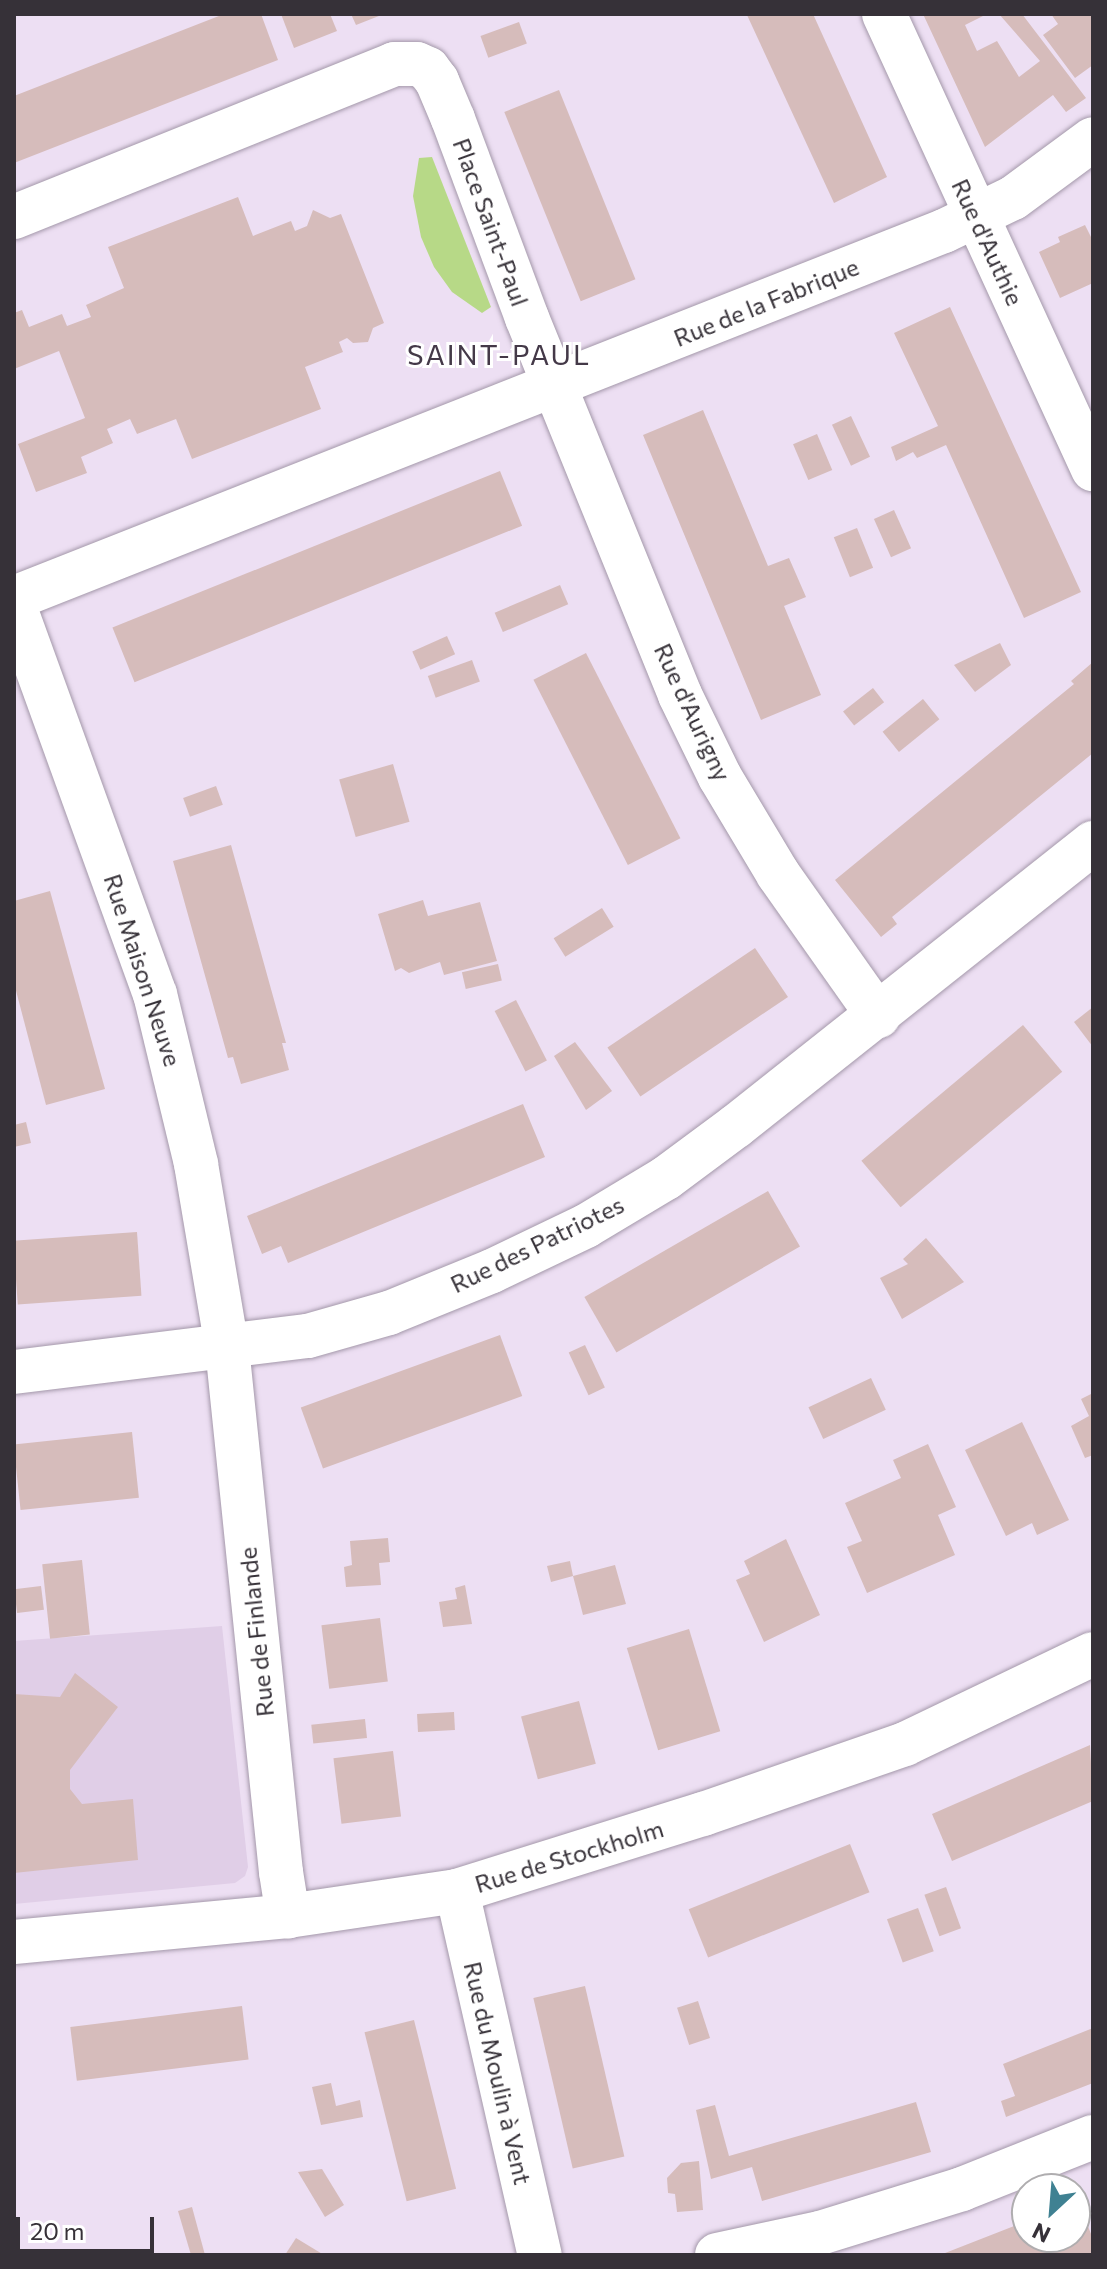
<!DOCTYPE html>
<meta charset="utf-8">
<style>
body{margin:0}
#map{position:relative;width:1107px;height:2269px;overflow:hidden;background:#eddff3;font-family:Commissioner,sans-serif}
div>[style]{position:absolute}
.built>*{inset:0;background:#e0cee7}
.green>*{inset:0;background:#b7d987}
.building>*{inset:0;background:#d6bcbb;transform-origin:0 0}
.roads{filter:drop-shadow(0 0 2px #a498aa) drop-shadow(0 0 2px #a498aa)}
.minor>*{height:44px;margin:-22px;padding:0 22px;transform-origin:22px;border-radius:22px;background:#fff}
.tertiary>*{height:44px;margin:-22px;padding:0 22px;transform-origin:22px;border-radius:22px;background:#fff}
span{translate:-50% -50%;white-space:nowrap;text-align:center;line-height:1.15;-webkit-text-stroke:6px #fff;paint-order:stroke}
.street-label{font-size:24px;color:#363138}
.quarter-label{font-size:28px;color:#443948;letter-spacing:2px}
.frame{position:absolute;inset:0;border:16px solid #363138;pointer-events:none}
.north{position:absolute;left:1011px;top:2173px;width:80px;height:80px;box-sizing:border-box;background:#fff;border:2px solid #afadaf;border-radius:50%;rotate:206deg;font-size:22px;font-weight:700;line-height:32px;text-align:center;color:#363138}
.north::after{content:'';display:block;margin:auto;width:28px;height:36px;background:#3f8192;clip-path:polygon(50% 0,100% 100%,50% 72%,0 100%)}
.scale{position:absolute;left:16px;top:2217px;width:138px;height:36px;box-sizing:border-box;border:4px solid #363138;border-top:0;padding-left:10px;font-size:24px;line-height:28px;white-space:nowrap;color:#363138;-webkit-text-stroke:6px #fff;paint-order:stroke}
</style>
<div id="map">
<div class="built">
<i style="clip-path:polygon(222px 1626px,248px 1867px,245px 1876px,235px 1883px,14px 1904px,14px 1641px)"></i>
</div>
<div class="green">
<i style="clip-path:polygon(432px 157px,491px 307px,482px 313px,452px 292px,434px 267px,421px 237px,413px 196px,419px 158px)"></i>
</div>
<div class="building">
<i style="clip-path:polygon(224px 14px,261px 14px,278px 60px,14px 163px,14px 96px)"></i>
<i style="clip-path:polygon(281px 14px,330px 14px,337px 31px,294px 48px)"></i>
<i style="clip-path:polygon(351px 14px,384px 14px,356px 25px)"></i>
<i style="clip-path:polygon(813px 14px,887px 177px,834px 203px,747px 15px)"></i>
<i style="clip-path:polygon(923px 14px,987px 14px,965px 25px,977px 51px,997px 41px,1019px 77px,1040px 61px,999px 14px,1022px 14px,1086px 98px,1066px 112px,1053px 95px,985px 147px)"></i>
<i style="clip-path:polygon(1051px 14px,1093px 14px,1093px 65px,1075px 78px,1043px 35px,1058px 24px)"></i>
<i style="left:519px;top:22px;width:23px;height:41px;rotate:70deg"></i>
<i style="left:559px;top:90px;width:204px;height:59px;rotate:68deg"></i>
<i style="clip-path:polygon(238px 197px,253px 236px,291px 221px,295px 231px,307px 226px,313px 210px,330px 218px,341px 214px,384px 323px,373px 328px,368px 342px,353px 343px,347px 338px,339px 342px,343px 352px,305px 367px,321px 409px,192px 459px,176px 419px,137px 434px,130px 419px,107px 429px,113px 443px,81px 457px,87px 473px,36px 492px,18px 444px,85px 418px,59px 351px,14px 369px,14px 313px,22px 310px,29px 327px,62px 314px,67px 326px,91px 317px,86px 305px,124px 288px,108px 247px)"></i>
<i style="clip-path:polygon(1085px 225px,1093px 241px,1093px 283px,1060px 298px,1039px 252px,1060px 242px,1058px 237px)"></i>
<i style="clip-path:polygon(950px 307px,1081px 592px,1024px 618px,946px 445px,917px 458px,913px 452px,896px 461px,891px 447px,938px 426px,894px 333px)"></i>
<i style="clip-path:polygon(703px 410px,768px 566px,789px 558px,806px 597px,784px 606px,821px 695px,761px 720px,643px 435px)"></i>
<i style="left:851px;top:416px;width:45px;height:21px;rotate:65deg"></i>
<i style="left:817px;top:434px;width:39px;height:26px;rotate:67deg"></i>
<i style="left:500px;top:471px;width:59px;height:418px;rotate:68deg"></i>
<i style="left:894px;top:510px;width:42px;height:22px;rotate:66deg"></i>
<i style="left:857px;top:528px;width:43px;height:25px;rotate:68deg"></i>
<i style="left:560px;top:585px;width:21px;height:71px;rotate:67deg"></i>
<i style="left:447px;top:636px;width:20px;height:38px;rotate:66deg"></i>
<i style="clip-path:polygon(1000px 643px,1011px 665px,975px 692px,954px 665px)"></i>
<i style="left:586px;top:653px;width:208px;height:59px;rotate:63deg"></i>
<i style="left:472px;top:660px;width:23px;height:47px;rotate:70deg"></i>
<i style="clip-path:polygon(1093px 662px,1093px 753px,892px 917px,897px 924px,881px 937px,835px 880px,1074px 684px,1071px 681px)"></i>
<i style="left:873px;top:688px;width:18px;height:38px;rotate:52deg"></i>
<i style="left:923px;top:699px;width:26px;height:52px;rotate:51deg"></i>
<i style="left:393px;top:764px;width:60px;height:56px;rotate:74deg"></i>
<i style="left:216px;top:786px;width:20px;height:35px;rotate:70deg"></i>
<i style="clip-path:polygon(231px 845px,286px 1043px,282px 1043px,289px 1070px,241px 1084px,233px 1057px,228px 1058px,173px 861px)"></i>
<i style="clip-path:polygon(50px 891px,105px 1089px,46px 1105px,14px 983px,14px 901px)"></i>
<i style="clip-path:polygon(423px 900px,428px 916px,480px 902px,497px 961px,444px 975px,440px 962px,409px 973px,401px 968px,395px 971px,378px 914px)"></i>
<i style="left:602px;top:908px;width:22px;height:57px;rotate:58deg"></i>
<i style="left:755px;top:948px;width:59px;height:178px;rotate:56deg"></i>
<i style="left:498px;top:964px;width:17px;height:37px;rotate:77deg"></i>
<i style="left:516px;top:1000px;width:68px;height:24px;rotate:63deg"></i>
<i style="clip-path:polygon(1093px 1007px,1093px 1047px,1074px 1022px)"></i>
<i style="left:1023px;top:1025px;width:61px;height:211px;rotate:50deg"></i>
<i style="clip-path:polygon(575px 1042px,612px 1091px,586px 1110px,554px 1056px)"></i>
<i style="clip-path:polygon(523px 1104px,545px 1157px,288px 1263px,281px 1246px,262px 1254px,247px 1216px)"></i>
<i style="clip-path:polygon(26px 1122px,31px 1143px,14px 1147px,14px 1125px)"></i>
<i style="left:768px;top:1191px;width:64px;height:212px;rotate:60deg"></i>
<i style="left:137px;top:1232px;width:64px;height:124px;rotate:86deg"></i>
<i style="clip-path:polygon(926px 1238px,964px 1282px,902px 1319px,880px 1278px,908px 1264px,903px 1259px)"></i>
<i style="left:500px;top:1335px;width:65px;height:212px;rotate:70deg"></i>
<i style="left:585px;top:1345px;width:47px;height:18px;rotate:65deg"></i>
<i style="left:871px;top:1378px;width:35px;height:69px;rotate:65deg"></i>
<i style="clip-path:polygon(1093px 1393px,1093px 1455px,1085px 1458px,1071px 1426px,1089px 1416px,1081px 1399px)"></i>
<i style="clip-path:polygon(1022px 1422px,1069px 1520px,1037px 1535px,1032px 1523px,1006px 1536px,965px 1450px)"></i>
<i style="left:132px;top:1432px;width:66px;height:119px;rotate:84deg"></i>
<i style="clip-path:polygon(928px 1444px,956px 1507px,938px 1515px,955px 1555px,867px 1593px,847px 1547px,862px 1541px,845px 1503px,901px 1478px,893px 1460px)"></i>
<i style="clip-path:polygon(388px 1538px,390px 1562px,379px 1563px,381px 1585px,346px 1587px,344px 1567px,352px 1565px,350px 1541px)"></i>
<i style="clip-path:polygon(786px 1539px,820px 1615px,764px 1642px,736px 1580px,750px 1574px,744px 1561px)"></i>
<i style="left:82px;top:1560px;width:75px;height:40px;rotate:84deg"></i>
<i style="clip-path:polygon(570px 1561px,573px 1576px,615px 1565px,626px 1604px,583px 1615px,573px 1576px,551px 1582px,547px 1566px)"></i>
<i style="clip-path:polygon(465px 1585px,472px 1624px,443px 1627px,439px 1602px,457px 1599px,455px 1588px)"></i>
<i style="left:41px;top:1586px;width:24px;height:27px;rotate:83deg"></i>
<i style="left:380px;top:1618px;width:64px;height:59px;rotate:83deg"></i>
<i style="left:689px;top:1629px;width:107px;height:65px;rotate:73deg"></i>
<i style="clip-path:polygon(75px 1673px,118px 1707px,70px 1770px,70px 1789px,82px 1804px,133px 1799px,138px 1860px,14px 1873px,14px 1694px,60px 1697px)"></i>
<i style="left:579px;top:1701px;width:65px;height:60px;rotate:75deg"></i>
<i style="left:454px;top:1712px;width:18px;height:37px;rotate:87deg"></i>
<i style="left:365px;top:1719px;width:19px;height:54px;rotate:84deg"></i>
<i style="clip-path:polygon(1090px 1745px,1093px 1801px,952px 1861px,932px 1814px)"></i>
<i style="left:393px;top:1751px;width:66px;height:60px;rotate:83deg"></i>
<i style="left:850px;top:1844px;width:52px;height:174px;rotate:68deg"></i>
<i style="left:946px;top:1887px;width:44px;height:23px;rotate:70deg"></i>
<i style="left:918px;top:1908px;width:46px;height:33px;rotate:70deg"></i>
<i style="left:585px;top:1986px;width:175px;height:53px;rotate:77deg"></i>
<i style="left:698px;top:2001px;width:39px;height:22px;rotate:72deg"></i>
<i style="left:242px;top:2006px;width:54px;height:173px;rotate:83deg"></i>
<i style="left:414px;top:2020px;width:174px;height:51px;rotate:76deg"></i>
<i style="clip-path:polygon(1093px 2028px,1093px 2083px,1006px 2117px,1001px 2101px,1015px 2096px,1003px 2064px)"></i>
<i style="clip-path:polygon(331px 2083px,336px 2106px,360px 2100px,363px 2117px,321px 2125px,312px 2087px)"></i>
<i style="clip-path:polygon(916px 2102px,931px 2152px,762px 2201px,752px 2167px,711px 2179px,696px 2110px,715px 2105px,729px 2156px)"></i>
<i style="clip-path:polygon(699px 2161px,703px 2210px,677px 2212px,675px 2194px,668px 2193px,667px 2178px,681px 2163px)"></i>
<i style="clip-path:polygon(322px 2169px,344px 2205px,325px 2217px,298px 2172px)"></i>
<i style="clip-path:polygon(1078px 2201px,1093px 2239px,1093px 2252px,1085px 2255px,940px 2255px,1027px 2221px,1027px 2237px,1075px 2237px)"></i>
<i style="clip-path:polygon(192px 2207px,205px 2255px,191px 2255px,178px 2211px)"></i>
<i style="clip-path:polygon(296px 2238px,324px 2255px,285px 2255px)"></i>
</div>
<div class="roads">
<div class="minor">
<i style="left:14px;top:217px;width:410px;rotate:-21.9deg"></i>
<i style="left:394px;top:64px;width:23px"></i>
<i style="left:417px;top:64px;width:12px;rotate:24deg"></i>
<i style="left:428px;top:69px;width:15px;rotate:53deg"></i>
<i style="left:437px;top:81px;width:41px;rotate:67.2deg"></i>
<i style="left:453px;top:119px;width:212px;rotate:69.6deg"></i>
<i style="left:527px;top:318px;width:407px;rotate:67.9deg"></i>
<i style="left:680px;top:695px;width:91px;rotate:64deg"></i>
<i style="left:720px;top:777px;width:113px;rotate:59.1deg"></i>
<i style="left:778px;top:874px;width:174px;rotate:54.8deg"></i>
<i style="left:14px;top:598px;width:1000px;rotate:-21.54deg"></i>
<i style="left:944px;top:231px;width:76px;rotate:-25.6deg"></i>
<i style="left:1013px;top:198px;width:99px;rotate:-36.4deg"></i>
<i style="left:14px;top:605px;width:414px;rotate:70.1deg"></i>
<i style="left:155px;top:994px;width:175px;rotate:76.4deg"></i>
<i style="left:196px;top:1164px;width:186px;rotate:80.4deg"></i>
<i style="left:227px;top:1347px;width:528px;rotate:84.13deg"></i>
<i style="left:281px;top:1872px;width:45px;rotate:81deg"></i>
<i style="left:14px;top:1372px;width:296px;rotate:-7deg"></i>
<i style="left:308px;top:1336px;width:84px;rotate:-15.9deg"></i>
<i style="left:389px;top:1313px;width:111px;rotate:-22.2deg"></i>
<i style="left:492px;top:1271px;width:104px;rotate:-25.6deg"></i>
<i style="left:586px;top:1226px;width:93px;rotate:-31deg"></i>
<i style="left:666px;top:1178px;width:87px;rotate:-36.6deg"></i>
<i style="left:736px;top:1126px;width:456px;rotate:-38.4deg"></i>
<i style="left:457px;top:1891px;width:373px;rotate:77.2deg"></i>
<i style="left:717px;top:2255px;width:105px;rotate:-12.1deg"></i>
<i style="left:820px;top:2233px;width:149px;rotate:-17.2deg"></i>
<i style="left:962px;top:2189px;width:141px;rotate:-21.7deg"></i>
</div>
<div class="tertiary">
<i style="left:884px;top:14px;width:501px;rotate:65.33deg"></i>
<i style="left:14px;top:1942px;width:275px;rotate:-5.4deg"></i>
<i style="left:288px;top:1916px;width:171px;rotate:-8.4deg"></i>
<i style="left:457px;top:1891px;width:258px;rotate:-17.4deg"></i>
<i style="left:703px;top:1814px;width:214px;rotate:-19.1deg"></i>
<i style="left:905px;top:1744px;width:208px;rotate:-25.6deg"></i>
</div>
</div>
<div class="street-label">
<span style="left:491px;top:222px;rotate:70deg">Place Saint-Paul</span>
<span style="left:988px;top:242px;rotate:65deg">Rue d'Authie</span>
<span style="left:766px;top:302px;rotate:-22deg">Rue de la Fabrique</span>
<span style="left:693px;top:712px;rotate:65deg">Rue d'Aurigny</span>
<span style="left:143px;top:970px;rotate:72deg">Rue Maison Neuve</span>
<span style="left:537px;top:1244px;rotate:-26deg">Rue des Patriotes</span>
<span style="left:256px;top:1632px;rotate:-96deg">Rue de Finlande</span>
<span style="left:569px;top:1856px;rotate:-17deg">Rue de Stockholm</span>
<span style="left:498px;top:2073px;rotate:77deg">Rue du Moulin à Vent</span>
</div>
<div class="quarter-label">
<span style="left:499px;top:354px">SAINT-PAUL</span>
</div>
<div class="frame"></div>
<div class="north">N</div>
<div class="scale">20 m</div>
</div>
